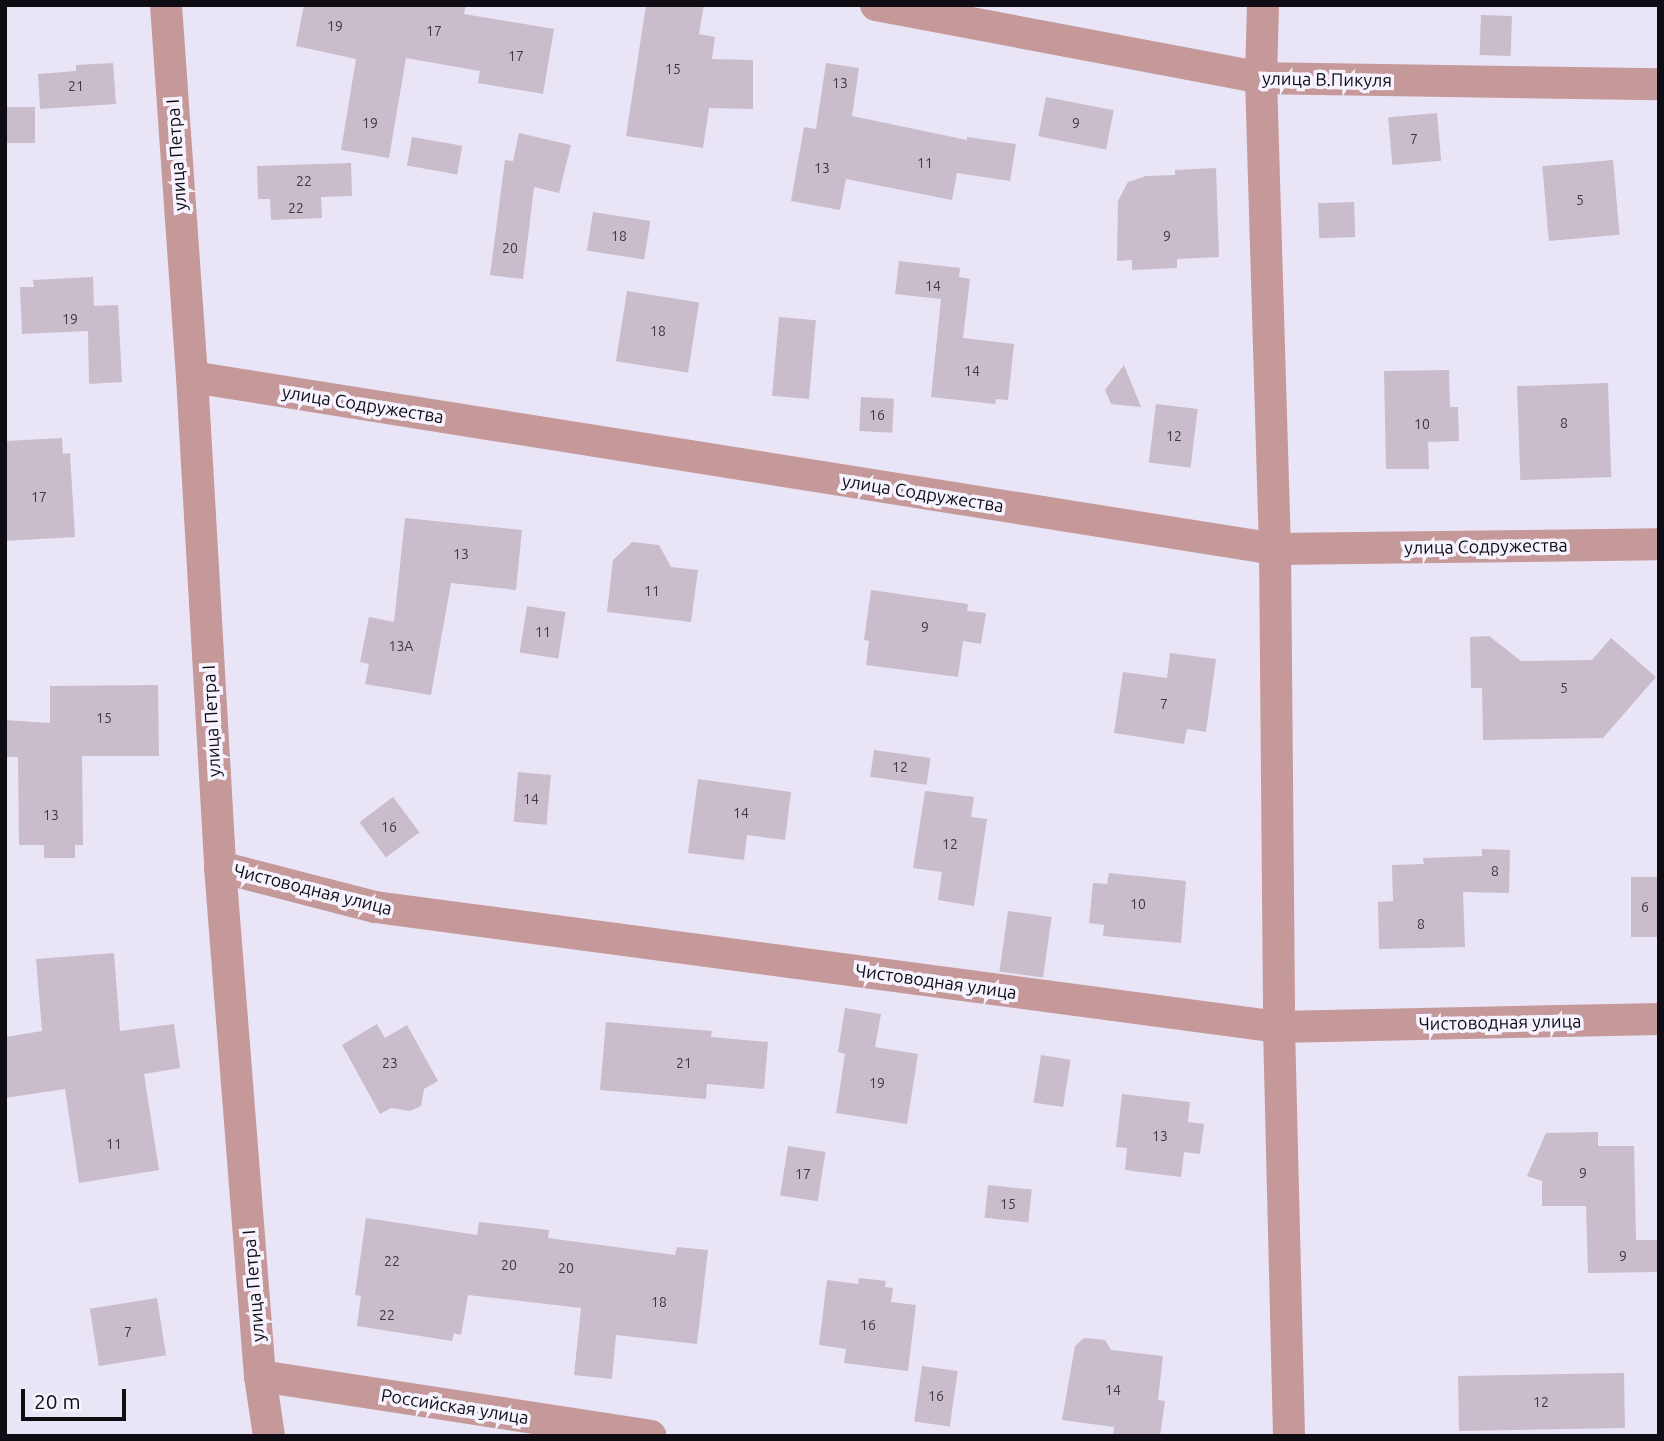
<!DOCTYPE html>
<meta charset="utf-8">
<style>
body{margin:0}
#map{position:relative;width:1664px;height:1441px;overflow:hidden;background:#e9e5f7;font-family:Ubuntu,sans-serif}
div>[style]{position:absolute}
.building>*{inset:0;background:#c9bccb;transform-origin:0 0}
.minor>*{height:32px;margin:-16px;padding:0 16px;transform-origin:16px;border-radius:16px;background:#c59899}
span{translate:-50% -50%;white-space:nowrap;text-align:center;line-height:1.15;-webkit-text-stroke:7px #f6f3fe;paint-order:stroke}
.number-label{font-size:14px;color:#3e3941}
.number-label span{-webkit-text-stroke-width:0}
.street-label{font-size:18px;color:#0f0d13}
.frame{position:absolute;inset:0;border:7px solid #0f0d13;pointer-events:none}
.scale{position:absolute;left:21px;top:1389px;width:105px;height:32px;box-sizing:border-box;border:4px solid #0f0d13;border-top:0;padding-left:9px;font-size:21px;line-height:24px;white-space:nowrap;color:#0f0d13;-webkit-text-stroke:5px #f6f3fe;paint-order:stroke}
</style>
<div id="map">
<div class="building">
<i style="clip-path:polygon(304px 5px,466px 5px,464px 14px,554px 29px,543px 94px,478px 83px,480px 71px,406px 58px,389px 158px,341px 150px,356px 59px,296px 46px)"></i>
<i style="clip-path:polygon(646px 5px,704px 5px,699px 34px,715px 37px,712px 59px,753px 60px,753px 109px,709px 108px,703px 148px,626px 136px)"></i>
<i style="left:1481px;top:15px;width:31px;height:40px;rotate:2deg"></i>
<i style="clip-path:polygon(113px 63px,116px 104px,40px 109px,38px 74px,76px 71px,76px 65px)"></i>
<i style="clip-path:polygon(826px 63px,859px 68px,852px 116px,967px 140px,967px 137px,1016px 144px,1010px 181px,957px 173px,952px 200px,846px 179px,840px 210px,791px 201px,804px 127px,816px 129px)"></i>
<i style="left:1046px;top:97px;width:69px;height:40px;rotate:11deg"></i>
<i style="left:5px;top:107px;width:30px;height:36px"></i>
<i style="left:1437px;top:113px;width:48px;height:49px;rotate:85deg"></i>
<i style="clip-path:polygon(519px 133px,571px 145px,559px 193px,534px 187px,523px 279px,490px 275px,505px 160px,513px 161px)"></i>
<i style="left:412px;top:137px;width:51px;height:29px;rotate:10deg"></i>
<i style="left:1613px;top:160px;width:75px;height:71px;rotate:85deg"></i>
<i style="clip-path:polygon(351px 163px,352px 196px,321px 197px,322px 218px,271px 220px,270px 199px,258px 199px,257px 166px)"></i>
<i style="clip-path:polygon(1216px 168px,1219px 257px,1177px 259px,1177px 268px,1132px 270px,1132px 260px,1117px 261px,1118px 201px,1128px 182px,1146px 176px,1175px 175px,1175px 170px)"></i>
<i style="left:1354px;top:202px;width:35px;height:36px;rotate:88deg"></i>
<i style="left:593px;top:212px;width:58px;height:39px;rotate:9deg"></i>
<i style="clip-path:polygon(899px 261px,960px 268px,959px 277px,970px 279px,963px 338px,1014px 344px,1008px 400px,996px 399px,995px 404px,931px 397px,941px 299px,895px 294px)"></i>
<i style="clip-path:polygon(93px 277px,94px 306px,118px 305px,122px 382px,89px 384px,88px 331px,22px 334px,20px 287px,34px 287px,33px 280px)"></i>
<i style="left:627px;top:291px;width:73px;height:71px;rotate:9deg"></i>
<i style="left:779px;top:317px;width:37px;height:79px;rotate:5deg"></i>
<i style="clip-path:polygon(1124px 365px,1141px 407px,1111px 404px,1105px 390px)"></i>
<i style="clip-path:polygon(1449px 370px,1450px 407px,1458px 407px,1459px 441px,1428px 442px,1429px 469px,1386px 469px,1384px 371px)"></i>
<i style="left:1608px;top:383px;width:94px;height:91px;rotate:88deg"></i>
<i style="left:861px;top:397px;width:33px;height:34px;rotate:3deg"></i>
<i style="left:1156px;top:404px;width:42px;height:59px;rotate:7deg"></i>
<i style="clip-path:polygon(62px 438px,63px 454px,70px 453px,75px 537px,5px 541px,6px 441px)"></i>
<i style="clip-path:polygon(405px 518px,522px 530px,516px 590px,451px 583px,431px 695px,365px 684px,369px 664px,360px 662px,369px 617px,394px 622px)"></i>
<i style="clip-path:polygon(632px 542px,659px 545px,671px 567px,698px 570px,691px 622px,607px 612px,613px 560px)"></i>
<i style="clip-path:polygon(871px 590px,968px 604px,967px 611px,986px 613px,981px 644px,963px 641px,958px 677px,866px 665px,869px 641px,864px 640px)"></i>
<i style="left:527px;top:606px;width:39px;height:47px;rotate:9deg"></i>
<i style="clip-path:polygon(1489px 636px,1521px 661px,1592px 660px,1611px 638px,1656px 677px,1603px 738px,1483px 740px,1482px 688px,1471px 688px,1470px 637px)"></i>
<i style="clip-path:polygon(1170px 653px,1216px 659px,1206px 732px,1187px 729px,1184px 744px,1114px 733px,1123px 672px,1167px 678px)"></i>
<i style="clip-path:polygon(158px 685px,159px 756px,82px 756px,83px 845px,75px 845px,75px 858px,44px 858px,44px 845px,19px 845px,18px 757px,5px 757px,5px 720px,50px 723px,50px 686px)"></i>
<i style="left:874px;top:750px;width:57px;height:27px;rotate:8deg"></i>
<i style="left:518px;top:772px;width:33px;height:50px;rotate:5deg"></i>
<i style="clip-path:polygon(698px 779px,791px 792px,785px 840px,747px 835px,744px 860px,688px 853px)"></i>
<i style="clip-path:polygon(925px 791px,974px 797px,971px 817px,987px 819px,974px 906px,938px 900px,942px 872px,913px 868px)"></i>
<i style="left:393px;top:797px;width:44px;height:42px;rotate:53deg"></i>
<i style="clip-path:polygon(1482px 849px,1510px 850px,1509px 893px,1463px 892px,1465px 947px,1379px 949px,1378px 902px,1393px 901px,1392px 865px,1424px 864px,1423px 858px,1482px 856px)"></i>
<i style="clip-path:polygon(1109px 873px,1186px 881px,1181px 943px,1103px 936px,1104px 925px,1089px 923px,1093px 883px,1107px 884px)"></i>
<i style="left:1659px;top:877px;width:60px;height:28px;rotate:90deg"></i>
<i style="left:1008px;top:911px;width:44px;height:61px;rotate:8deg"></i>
<i style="clip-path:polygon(114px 953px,120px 1031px,174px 1024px,180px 1068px,144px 1074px,159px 1170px,79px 1183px,65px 1089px,5px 1098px,5px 1037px,42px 1031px,36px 959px)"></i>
<i style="clip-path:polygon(845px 1008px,881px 1014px,875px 1047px,918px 1054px,907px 1124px,836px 1113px,845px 1054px,838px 1052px)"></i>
<i style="clip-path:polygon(606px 1022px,712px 1031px,711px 1037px,768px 1042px,764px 1089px,707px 1084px,706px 1099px,600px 1090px)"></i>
<i style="clip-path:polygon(377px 1024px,385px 1038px,407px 1025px,438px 1081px,424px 1089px,421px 1106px,410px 1111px,391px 1108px,380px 1114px,342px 1045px)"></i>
<i style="left:1041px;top:1055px;width:30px;height:48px;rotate:9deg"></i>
<i style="clip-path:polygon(1122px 1094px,1190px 1102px,1188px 1122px,1204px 1124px,1200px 1154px,1184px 1152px,1181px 1177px,1125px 1170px,1127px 1148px,1116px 1147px)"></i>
<i style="clip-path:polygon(1598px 1132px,1598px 1146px,1634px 1146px,1636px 1240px,1659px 1240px,1659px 1272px,1588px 1273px,1586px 1206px,1542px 1206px,1542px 1181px,1527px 1176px,1546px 1133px)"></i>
<i style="left:788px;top:1146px;width:38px;height:50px;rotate:9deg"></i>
<i style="left:988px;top:1185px;width:44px;height:33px;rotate:6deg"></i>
<i style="clip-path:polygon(366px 1218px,477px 1235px,479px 1222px,549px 1230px,548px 1238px,675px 1255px,677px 1247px,708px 1250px,697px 1344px,616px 1335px,612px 1379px,574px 1375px,581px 1308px,468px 1295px,461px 1335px,454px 1333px,452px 1341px,357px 1326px,361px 1296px,355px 1295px)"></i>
<i style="clip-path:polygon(859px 1278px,886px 1281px,885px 1287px,893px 1288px,891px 1302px,916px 1305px,908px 1371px,844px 1363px,846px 1349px,819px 1345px,827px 1280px,858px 1284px)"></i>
<i style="left:157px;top:1298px;width:58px;height:68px;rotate:81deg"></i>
<i style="clip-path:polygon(1084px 1338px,1105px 1340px,1111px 1350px,1163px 1356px,1158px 1400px,1165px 1401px,1160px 1436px,1113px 1436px,1114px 1427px,1062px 1420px,1075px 1346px)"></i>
<i style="left:922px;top:1366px;width:36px;height:56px;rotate:8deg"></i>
<i style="left:1624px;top:1373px;width:55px;height:166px;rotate:89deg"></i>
</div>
<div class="minor">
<i style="left:166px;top:5px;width:373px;rotate:86deg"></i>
<i style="left:192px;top:377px;width:491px;rotate:86.7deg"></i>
<i style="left:220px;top:867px;width:511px;rotate:85.51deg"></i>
<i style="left:260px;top:1376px;width:61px;rotate:81.5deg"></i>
<i style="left:876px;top:5px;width:392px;rotate:10.7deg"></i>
<i style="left:1261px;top:78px;width:398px;rotate:0.9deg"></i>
<i style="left:1263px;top:5px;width:73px;rotate:91.6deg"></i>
<i style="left:1261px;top:78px;width:471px;rotate:88.3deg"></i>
<i style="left:1275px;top:549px;width:478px;rotate:89.5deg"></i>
<i style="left:1279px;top:1027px;width:409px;rotate:88.6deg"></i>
<i style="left:192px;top:377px;width:1097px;rotate:9.02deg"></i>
<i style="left:1275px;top:549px;width:384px;rotate:-0.7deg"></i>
<i style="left:220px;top:867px;width:160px;rotate:14.5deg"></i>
<i style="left:375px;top:907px;width:912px;rotate:7.56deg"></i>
<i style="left:1279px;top:1027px;width:380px;rotate:-1.2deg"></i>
<i style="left:260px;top:1376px;width:395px;rotate:8.7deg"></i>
</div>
<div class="number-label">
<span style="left:335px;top:26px">19</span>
<span style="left:434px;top:31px">17</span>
<span style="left:516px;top:56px">17</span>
<span style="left:673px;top:69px">15</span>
<span style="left:840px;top:83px">13</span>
<span style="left:76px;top:86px">21</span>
<span style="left:370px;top:123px">19</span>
<span style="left:1076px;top:123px">9</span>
<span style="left:1414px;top:139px">7</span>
<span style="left:925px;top:163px">11</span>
<span style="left:822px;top:168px">13</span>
<span style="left:304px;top:181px">22</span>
<span style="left:1580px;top:200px">5</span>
<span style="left:296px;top:208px">22</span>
<span style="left:619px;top:236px">18</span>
<span style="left:1167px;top:236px">9</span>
<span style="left:510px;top:248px">20</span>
<span style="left:933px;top:286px">14</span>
<span style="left:70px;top:319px">19</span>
<span style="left:658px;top:331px">18</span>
<span style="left:972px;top:371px">14</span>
<span style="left:877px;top:415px">16</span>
<span style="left:1564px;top:423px">8</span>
<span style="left:1422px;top:424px">10</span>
<span style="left:1174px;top:436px">12</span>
<span style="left:39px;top:497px">17</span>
<span style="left:461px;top:554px">13</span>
<span style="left:652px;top:591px">11</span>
<span style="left:925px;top:627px">9</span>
<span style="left:543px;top:632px">11</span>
<span style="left:401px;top:646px">13А</span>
<span style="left:1564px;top:688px">5</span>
<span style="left:1164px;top:704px">7</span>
<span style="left:104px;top:718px">15</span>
<span style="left:900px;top:767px">12</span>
<span style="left:531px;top:799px">14</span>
<span style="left:741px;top:813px">14</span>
<span style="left:51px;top:815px">13</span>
<span style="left:389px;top:827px">16</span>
<span style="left:950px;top:844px">12</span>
<span style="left:1495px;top:871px">8</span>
<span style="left:1138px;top:904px">10</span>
<span style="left:1645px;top:907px">6</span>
<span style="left:1421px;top:924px">8</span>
<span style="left:390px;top:1063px">23</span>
<span style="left:684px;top:1063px">21</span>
<span style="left:877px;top:1083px">19</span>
<span style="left:1160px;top:1136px">13</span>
<span style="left:114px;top:1144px">11</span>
<span style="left:1583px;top:1173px">9</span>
<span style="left:803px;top:1174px">17</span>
<span style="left:1008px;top:1204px">15</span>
<span style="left:1623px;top:1256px">9</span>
<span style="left:392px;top:1261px">22</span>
<span style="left:509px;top:1265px">20</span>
<span style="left:566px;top:1268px">20</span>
<span style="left:659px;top:1302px">18</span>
<span style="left:387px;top:1315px">22</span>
<span style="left:868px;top:1325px">16</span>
<span style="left:128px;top:1332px">7</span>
<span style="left:1113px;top:1390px">14</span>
<span style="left:936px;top:1396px">16</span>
<span style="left:1541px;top:1402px">12</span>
</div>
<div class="street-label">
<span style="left:1327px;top:79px;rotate:1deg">улица В.Пикуля</span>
<span style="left:176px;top:155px;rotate:-94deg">улица Петра I</span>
<span style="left:363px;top:404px;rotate:9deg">улица Содружества</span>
<span style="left:923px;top:493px;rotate:9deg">улица Содружества</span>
<span style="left:1486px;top:546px;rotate:-1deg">улица Содружества</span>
<span style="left:211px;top:721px;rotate:-93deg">улица Петра I</span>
<span style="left:313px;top:889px;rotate:14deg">Чистоводная улица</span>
<span style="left:936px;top:981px;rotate:8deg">Чистоводная улица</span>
<span style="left:1500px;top:1022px;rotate:-1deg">Чистоводная улица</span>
<span style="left:253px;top:1286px;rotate:-95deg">улица Петра I</span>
<span style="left:455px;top:1406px;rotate:9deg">Российская улица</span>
</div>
<div class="frame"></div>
<div class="scale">20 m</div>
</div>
